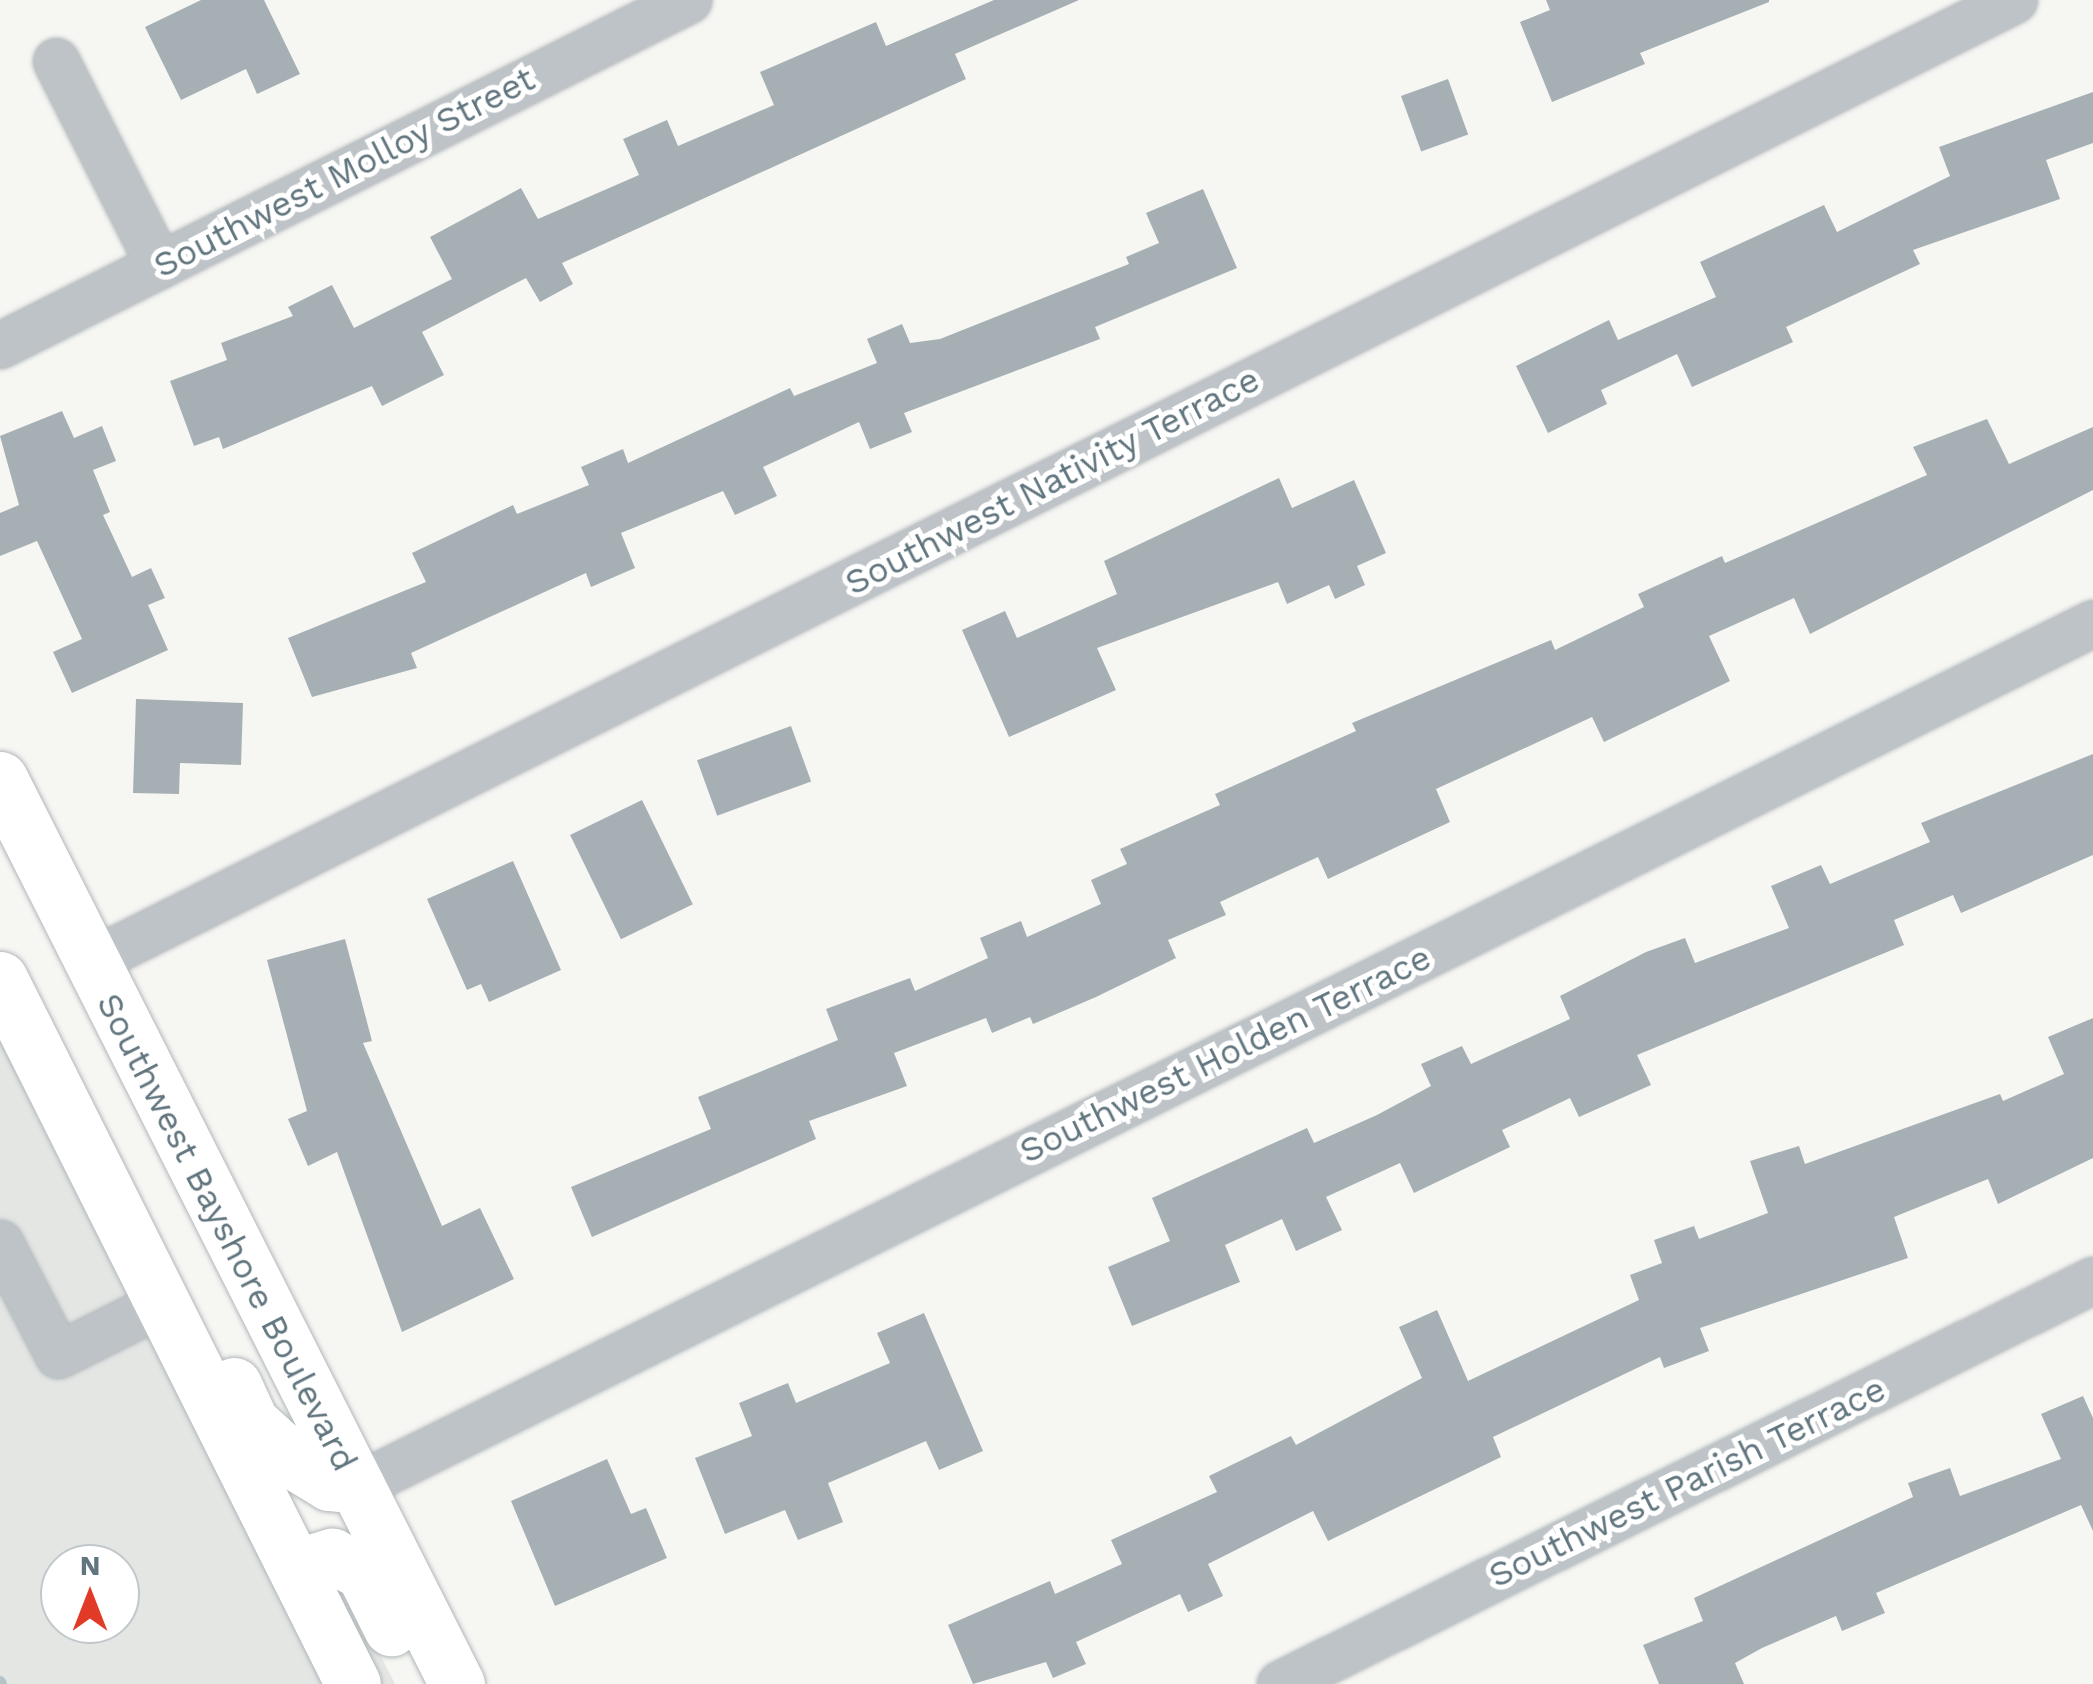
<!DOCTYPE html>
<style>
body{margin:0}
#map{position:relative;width:2093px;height:1684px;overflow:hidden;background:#f6f6f3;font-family:"Work Sans",sans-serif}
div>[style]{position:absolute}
.built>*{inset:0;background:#e4e6e4}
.stream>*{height:12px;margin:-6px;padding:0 6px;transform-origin:6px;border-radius:6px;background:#b6c4c7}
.building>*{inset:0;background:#a6b0b4;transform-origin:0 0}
.roads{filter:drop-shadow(0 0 2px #b1b7ba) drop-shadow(0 0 2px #b1b7ba)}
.minor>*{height:45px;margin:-22.5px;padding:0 22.5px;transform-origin:22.5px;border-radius:22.5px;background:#bdc3c6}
.major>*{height:55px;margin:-27.5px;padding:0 27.5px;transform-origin:27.5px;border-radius:27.5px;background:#fff}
span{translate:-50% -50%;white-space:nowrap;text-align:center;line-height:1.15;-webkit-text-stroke:10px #fff;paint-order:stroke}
.street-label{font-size:35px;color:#61757e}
.north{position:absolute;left:40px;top:1544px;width:100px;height:100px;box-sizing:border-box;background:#fff;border:2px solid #c0c8cb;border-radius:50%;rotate:0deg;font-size:28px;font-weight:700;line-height:40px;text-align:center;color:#61757e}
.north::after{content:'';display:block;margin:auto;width:35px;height:45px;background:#e13b28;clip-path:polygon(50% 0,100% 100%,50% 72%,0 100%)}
</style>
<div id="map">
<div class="built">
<i style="clip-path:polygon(evenodd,0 1029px,39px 1106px,36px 1118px,48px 1124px,328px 1684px,0 1684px,0 1029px,60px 1564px,120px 1564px,120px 1624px,60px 1624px,60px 1564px)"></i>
<i style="clip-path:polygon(330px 1581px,348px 1591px,395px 1684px,378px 1684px)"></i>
</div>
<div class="stream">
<i style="left:0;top:1682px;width:2px;rotate:63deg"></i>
</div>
<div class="building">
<i style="clip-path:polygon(201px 0,264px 0,300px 74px,257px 94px,246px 69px,181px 100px,145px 27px)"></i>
<i style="clip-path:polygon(994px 0,1079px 0,955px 54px,966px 79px,562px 263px,573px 284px,540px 302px,526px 278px,422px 332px,444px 375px,382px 406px,372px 386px,223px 449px,219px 437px,194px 446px,170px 381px,227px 360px,221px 343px,293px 316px,288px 307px,332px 285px,354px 328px,452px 279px,430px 237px,521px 188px,538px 219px,639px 175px,623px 139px,667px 120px,678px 146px,774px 105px,760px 72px,876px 22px,886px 46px)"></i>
<i style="clip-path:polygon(1546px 0,1769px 0,1769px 2px,1640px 53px,1645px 64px,1552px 102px,1520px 22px,1550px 10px)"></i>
<i style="left:1448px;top:79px;width:59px;height:50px;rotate:70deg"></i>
<i style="clip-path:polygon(2093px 92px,2093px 143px,2046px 160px,2060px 199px,1913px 250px,1920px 264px,1786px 327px,1793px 342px,1692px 387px,1677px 354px,1601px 390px,1607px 404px,1548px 433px,1516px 366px,1609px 320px,1618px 340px,1716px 297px,1700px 262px,1824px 205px,1837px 232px,1950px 176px,1939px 147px)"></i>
<i style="clip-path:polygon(1203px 189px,1237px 268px,1095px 327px,1100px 339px,904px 413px,912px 432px,870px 449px,859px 422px,763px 467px,777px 496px,735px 515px,723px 491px,621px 533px,635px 568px,591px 587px,586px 573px,411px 653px,417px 668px,312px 697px,288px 638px,426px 582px,412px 553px,513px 505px,517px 514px,589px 485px,581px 467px,623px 449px,628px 463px,790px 388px,794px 396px,877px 363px,867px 339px,902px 324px,910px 343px,940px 339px,1129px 264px,1126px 257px,1159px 243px,1146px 213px)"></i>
<i style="clip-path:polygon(62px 411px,74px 438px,102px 426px,116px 461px,93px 470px,110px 512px,103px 515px,132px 577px,151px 568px,165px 598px,148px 605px,168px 650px,72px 693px,53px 652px,82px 639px,37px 541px,0 556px,0 513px,19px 505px,0 436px)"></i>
<i style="clip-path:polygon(1987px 419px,2009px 464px,2093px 427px,2093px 490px,1810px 634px,1794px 598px,1709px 636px,1730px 681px,1604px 742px,1592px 717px,1436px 789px,1450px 822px,1328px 879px,1318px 857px,1220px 902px,1226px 915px,1168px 940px,1176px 958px,1096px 997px,1033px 1024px,1030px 1017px,992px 1033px,986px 1018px,894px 1053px,907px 1086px,809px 1121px,816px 1139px,592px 1237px,571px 1187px,711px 1129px,698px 1097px,838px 1040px,826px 1009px,910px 978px,915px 991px,988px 958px,980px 938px,1021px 921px,1027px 937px,1101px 904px,1091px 880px,1127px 864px,1120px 849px,1220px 805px,1215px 794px,1356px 731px,1352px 723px,1551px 640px,1555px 650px,1644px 607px,1638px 594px,1722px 556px,1725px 563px,1927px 475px,1913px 447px)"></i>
<i style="clip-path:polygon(1279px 478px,1292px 508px,1354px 480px,1386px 553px,1357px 566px,1365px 585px,1335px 599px,1329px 585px,1287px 604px,1278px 582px,1097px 648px,1116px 690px,1009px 737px,962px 630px,1005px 611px,1017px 638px,1117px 594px,1104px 561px)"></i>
<i style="clip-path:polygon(136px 699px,243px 703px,241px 765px,180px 763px,179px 794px,133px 793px)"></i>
<i style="left:791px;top:726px;width:59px;height:100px;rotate:70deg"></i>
<i style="clip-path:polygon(2093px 754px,2093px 855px,1961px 913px,1953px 895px,1894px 920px,1904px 945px,1637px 1055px,1651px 1085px,1579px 1117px,1570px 1098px,1502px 1130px,1510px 1147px,1414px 1193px,1400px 1163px,1326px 1197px,1342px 1230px,1296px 1251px,1282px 1219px,1225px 1245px,1240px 1282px,1132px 1326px,1108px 1267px,1170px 1241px,1152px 1198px,1307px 1128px,1314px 1143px,1377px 1115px,1431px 1086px,1421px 1064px,1462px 1046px,1471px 1064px,1570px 1019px,1560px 996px,1646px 952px,1685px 938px,1695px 963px,1789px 928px,1771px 886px,1821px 865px,1830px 884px,1930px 842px,1921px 823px)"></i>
<i style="left:642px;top:800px;width:116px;height:80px;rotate:64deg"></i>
<i style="clip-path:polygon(513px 861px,561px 970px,489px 1002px,481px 984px,467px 990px,427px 899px)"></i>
<i style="clip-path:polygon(345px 939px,372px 1041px,363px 1043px,442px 1226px,480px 1208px,514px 1279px,402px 1332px,337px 1152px,308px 1166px,288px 1119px,307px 1111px,267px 960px)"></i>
<i style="clip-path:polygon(2093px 1018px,2093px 1158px,1998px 1204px,1988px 1179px,1894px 1217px,1908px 1258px,1700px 1328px,1709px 1351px,1664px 1368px,1660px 1357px,1493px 1437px,1501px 1457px,1328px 1541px,1313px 1511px,1208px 1564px,1223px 1596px,1188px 1612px,1180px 1594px,1076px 1642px,1086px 1664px,1053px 1678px,1046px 1662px,973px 1684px,948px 1625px,1050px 1581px,1055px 1594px,1122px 1564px,1111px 1540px,1217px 1492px,1209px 1476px,1291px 1436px,1296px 1445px,1422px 1378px,1399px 1327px,1437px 1310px,1468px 1381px,1639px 1300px,1630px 1275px,1662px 1263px,1654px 1240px,1694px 1226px,1699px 1239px,1768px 1213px,1750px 1161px,1799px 1146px,1805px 1164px,2000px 1094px,2003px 1101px,2064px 1074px,2048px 1037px)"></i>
<i style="clip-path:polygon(924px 1313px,983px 1451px,939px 1470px,926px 1441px,828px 1483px,843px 1522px,798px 1540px,785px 1510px,725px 1534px,695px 1458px,752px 1436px,739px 1403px,788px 1383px,796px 1403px,890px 1363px,877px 1333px)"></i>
<i style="clip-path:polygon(2083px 1396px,2093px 1418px,2093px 1531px,2081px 1505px,1876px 1593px,1885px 1613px,1842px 1631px,1836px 1616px,1762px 1648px,1735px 1663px,1744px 1684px,1659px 1684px,1643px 1645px,1703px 1621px,1694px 1598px,1913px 1497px,1908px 1483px,1950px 1468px,1960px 1496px,2061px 1459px,2041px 1414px)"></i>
<i style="clip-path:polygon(607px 1459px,631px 1514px,646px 1508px,667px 1558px,555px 1606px,511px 1501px)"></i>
</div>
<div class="roads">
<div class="minor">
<i style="left:56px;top:61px;width:229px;rotate:63.2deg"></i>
<i style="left:0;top:345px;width:770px;rotate:-26.63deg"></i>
<i style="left:90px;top:962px;width:2151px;rotate:-26.57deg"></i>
<i style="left:0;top:1243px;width:126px;rotate:62.6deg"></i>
<i style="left:58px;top:1355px;width:116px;rotate:-26.6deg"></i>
<i style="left:357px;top:1486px;width:1939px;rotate:-26.43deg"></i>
<i style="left:1280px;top:1684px;width:908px;rotate:-26.42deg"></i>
</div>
<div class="major">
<i style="left:0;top:779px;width:1014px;rotate:63.21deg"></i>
<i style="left:0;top:979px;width:788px;rotate:63.4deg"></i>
<i style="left:234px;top:1385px;width:41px;rotate:65.3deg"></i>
<i style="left:251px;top:1422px;width:61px;rotate:42.3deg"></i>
<i style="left:296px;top:1463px;width:39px;rotate:31deg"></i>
<i style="left:329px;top:1483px;width:28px;rotate:6deg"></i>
<i style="left:295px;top:1567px;width:39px;rotate:-17deg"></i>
<i style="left:332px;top:1556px;width:35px;rotate:27deg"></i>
<i style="left:363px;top:1572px;width:63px;rotate:63.4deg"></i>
</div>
</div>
<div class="street-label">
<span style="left:344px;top:172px;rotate:-27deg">Southwest Molloy Street</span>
<span style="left:1052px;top:481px;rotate:-27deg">Southwest Nativity Terrace</span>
<span style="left:1225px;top:1054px;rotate:-26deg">Southwest Holden Terrace</span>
<span style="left:227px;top:1232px;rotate:63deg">Southwest Bayshore Boulevard</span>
<span style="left:1687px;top:1482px;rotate:-26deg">Southwest Parish Terrace</span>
</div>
<div class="north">N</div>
</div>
